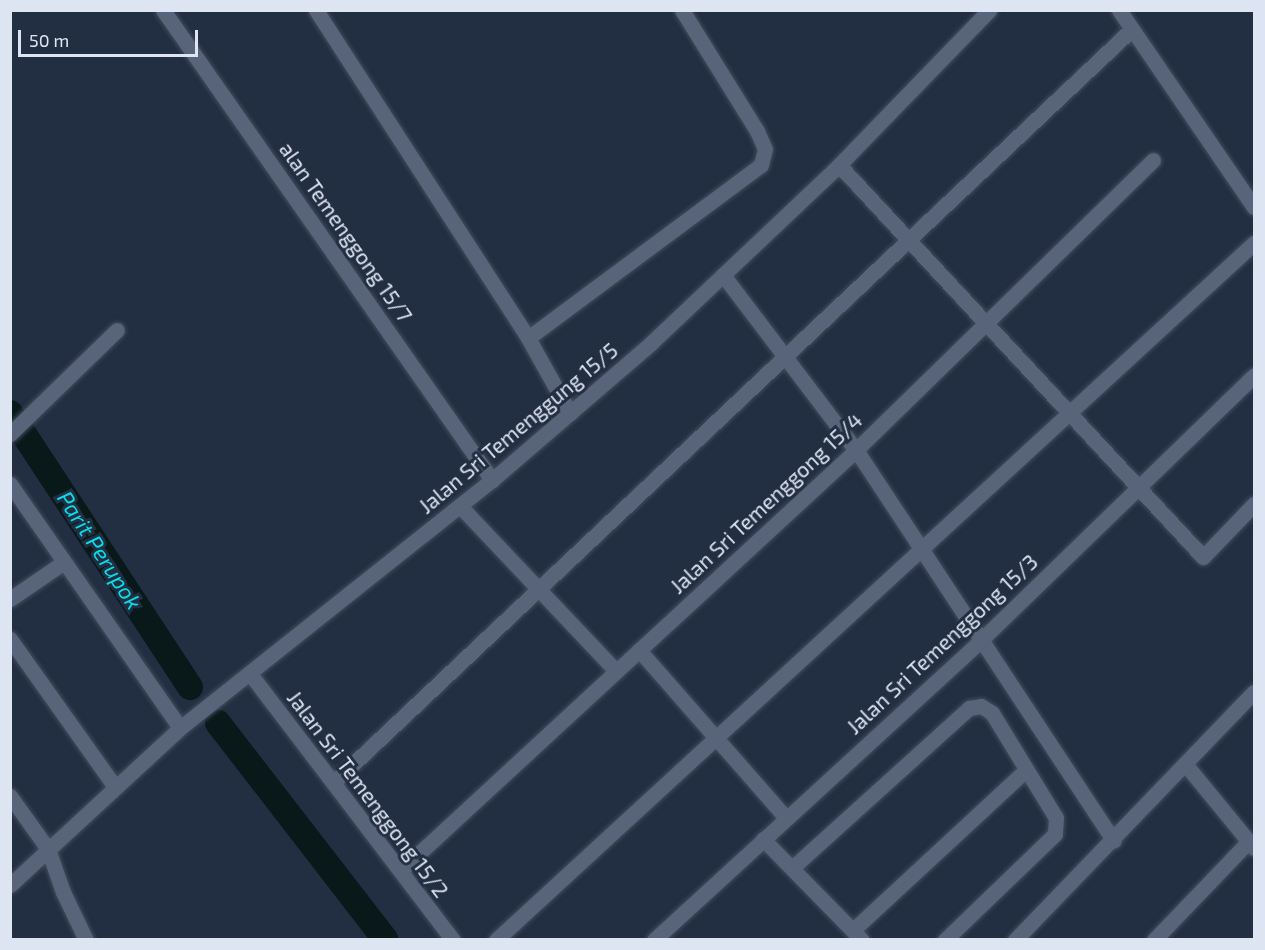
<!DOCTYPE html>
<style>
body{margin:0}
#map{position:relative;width:1265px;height:950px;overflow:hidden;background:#222e41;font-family:"Exo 2",sans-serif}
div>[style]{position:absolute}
.canal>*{height:26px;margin:-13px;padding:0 13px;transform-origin:13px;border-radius:13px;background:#09191a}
.roads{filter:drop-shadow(0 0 2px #424b5c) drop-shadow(0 0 2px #424b5c)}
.minor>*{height:15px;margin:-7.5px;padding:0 7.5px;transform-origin:7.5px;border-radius:7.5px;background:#57647a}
span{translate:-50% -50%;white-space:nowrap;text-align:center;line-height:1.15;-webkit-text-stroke:6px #222e41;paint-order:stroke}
.street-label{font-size:21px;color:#dee5f2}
.water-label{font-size:22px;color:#08deea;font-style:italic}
.frame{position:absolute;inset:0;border:12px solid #dee5f2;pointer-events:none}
.scale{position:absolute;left:18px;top:30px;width:180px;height:27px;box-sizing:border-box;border:3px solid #dee5f2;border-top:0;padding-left:8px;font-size:18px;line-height:21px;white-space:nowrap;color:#dee5f2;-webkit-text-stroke:4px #222e41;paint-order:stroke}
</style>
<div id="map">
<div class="canal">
<i style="left:10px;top:413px;width:328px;rotate:56.7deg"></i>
<i style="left:218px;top:723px;width:274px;rotate:52.3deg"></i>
</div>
<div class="roads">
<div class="minor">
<i style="left:163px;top:10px;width:574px;rotate:55.01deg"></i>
<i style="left:316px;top:10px;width:391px;rotate:57.1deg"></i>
<i style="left:528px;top:338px;width:86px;rotate:60.8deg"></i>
<i style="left:1119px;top:10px;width:239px;rotate:55.6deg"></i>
<i style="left:839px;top:165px;width:535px;rotate:47.12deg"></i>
<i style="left:1203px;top:557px;width:74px;rotate:-46.1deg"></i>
<i style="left:723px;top:275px;width:220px;rotate:52.8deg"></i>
<i style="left:856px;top:450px;width:468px;rotate:56.6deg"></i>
<i style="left:528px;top:338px;width:290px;rotate:-36.6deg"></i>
<i style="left:761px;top:165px;width:16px;rotate:-76deg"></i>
<i style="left:765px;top:149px;width:20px;rotate:-114deg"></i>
<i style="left:757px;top:131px;width:142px;rotate:-121.8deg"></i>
<i style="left:10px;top:434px;width:149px;rotate:-44.2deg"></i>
<i style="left:10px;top:484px;width:297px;rotate:55.1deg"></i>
<i style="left:460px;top:506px;width:227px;rotate:46.6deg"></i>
<i style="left:10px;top:599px;width:65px;rotate:-34.4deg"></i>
<i style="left:10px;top:639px;width:181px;rotate:54.6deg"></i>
<i style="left:639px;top:650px;width:223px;rotate:48.8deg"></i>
<i style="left:251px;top:675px;width:333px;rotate:52.7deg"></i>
<i style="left:1186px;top:765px;width:107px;rotate:50.7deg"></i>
<i style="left:334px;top:782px;width:1097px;rotate:-43.34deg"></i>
<i style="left:10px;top:796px;width:65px;rotate:54.4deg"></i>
<i style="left:48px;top:849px;width:46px;rotate:70.8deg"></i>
<i style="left:63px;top:892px;width:53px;rotate:64.4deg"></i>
<i style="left:763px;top:839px;width:141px;rotate:45.6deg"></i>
<i style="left:792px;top:868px;width:239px;rotate:-42.1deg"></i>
<i style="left:969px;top:708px;width:12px;rotate:-9deg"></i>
<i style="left:981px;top:706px;width:13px;rotate:32deg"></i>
<i style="left:992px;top:713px;width:123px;rotate:58.6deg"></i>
<i style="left:1056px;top:818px;width:16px;rotate:94deg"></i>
<i style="left:1055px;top:834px;width:153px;rotate:136.1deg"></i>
<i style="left:401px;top:870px;width:619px;rotate:-42.71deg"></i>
<i style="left:856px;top:450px;width:415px;rotate:-44.3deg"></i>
<i style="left:10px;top:885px;width:231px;rotate:-42.7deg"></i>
<i style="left:180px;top:728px;width:399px;rotate:-38.5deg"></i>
<i style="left:492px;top:480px;width:210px;rotate:-40.7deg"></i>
<i style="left:651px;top:343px;width:259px;rotate:-43.4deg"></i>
<i style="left:839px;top:165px;width:216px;rotate:-45.9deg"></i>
<i style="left:853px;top:930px;width:236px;rotate:-42.8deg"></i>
<i style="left:496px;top:940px;width:1030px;rotate:-42.6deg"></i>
<i style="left:654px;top:940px;width:444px;rotate:-42.5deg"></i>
<i style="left:981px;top:640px;width:380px;rotate:-44.1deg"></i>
<i style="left:1015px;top:940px;width:344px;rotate:-46.1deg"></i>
<i style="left:1154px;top:940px;width:137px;rotate:-46.2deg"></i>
</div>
</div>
<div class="street-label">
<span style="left:346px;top:232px;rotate:55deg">alan Temenggong 15/7</span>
<span style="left:518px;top:428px;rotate:-40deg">Jalan Sri Temenggung 15/5</span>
<span style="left:766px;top:503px;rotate:-43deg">Jalan Sri Temenggong 15/4</span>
<span style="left:942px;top:644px;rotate:-43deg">Jalan Sri Temenggong 15/3</span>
<span style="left:368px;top:794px;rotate:53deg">Jalan Sri Temenggong 15/2</span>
</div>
<div class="water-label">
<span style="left:100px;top:550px;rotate:57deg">Parit Perupok</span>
</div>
<div class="frame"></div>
<div class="scale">50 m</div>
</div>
